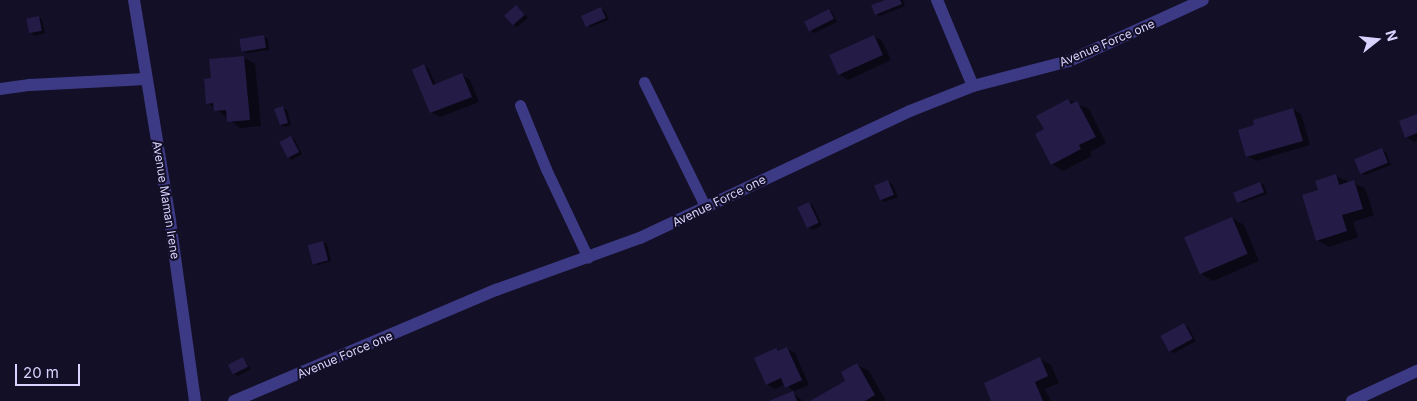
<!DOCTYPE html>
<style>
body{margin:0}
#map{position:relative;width:1417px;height:401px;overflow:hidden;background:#130f26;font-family:Inter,sans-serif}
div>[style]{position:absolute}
.shadow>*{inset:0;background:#0007}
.building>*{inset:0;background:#241b47;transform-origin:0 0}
.service>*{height:11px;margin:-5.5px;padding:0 5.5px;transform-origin:5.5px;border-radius:5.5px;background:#3d3a85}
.minor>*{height:12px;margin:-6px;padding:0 6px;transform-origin:6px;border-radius:6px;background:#3d3a85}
span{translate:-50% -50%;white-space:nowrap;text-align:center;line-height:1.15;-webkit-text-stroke:4px #130f26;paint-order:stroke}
.street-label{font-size:12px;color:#d9d4ff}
.north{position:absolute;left:1352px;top:15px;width:50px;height:50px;-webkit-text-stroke:4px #130f26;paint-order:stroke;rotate:74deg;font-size:14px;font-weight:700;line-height:20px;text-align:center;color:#d9d4ff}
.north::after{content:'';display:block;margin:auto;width:18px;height:22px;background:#d9d4ff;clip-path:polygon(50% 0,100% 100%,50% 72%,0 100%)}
.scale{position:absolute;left:15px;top:364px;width:65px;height:22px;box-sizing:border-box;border:2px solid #d9d4ff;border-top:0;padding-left:6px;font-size:15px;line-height:18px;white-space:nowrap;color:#d9d4ff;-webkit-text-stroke:4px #130f26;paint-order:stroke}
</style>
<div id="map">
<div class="shadow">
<i style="clip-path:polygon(888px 0,903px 0,905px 6px,880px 16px,876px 14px)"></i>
<i style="clip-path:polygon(516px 6px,528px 18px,517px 27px,514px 25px)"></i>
<i style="clip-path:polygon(601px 8px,605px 11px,609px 20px,590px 27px,586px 25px)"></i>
<i style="clip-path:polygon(829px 10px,833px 13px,837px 22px,814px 33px,810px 30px)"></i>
<i style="clip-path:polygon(38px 17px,42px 20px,45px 33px,35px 36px,31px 33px)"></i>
<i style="clip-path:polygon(873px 36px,882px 41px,891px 60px,848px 80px,840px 75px)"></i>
<i style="clip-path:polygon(264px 37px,268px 39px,269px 50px,246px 53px,242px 51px)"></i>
<i style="clip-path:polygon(243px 57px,255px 64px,261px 126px,240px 128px,208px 103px,212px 79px)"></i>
<i style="clip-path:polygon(424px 66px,428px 68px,436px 85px,462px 75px,470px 80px,479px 102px,440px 117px,431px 112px)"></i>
<i style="clip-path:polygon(1068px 100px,1089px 109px,1106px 143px,1090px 152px,1092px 156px,1063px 171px,1052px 164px)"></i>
<i style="clip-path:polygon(283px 108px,287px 110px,291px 125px,285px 127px,281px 125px)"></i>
<i style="clip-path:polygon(1293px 109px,1301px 114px,1310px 145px,1256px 161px,1247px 156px,1256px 126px)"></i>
<i style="clip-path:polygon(1417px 116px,1417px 141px,1414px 142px,1406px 137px)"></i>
<i style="clip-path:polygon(291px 137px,295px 140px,302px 154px,292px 160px,288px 157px)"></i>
<i style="clip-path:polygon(1382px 150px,1386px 152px,1391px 165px,1365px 175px,1361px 173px)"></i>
<i style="clip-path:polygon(1335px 176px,1365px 188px,1374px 215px,1353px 222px,1358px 237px,1329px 247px,1317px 240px,1320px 191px)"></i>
<i style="clip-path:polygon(888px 182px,892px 184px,898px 197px,885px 202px,881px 200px)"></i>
<i style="clip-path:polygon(1260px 183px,1264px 185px,1267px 194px,1242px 203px,1238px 201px)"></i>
<i style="clip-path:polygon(809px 203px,813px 206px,822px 225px,813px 230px,809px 228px)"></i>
<i style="clip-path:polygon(1232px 218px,1244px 225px,1259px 261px,1213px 281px,1201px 274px)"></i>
<i style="clip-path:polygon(323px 242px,327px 244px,331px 261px,317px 265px,314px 263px)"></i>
<i style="clip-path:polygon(1184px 325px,1188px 327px,1196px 341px,1174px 353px,1170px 351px)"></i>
<i style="clip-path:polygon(776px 349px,781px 352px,787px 349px,795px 353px,809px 385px,794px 391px,785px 384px,775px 389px,767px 384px)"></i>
<i style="clip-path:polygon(243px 358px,251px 369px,238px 376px,234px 374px)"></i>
<i style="clip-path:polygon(1040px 359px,1051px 365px,1059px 383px,1045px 389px,1051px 401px,992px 401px)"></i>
<i style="clip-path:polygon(857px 365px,869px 371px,886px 401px,812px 401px,847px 381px)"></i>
<i style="clip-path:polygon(793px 393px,803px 401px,772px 401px)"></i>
</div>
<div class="building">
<i style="clip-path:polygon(885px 0,900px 0,902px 4px,875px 15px,871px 5px)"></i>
<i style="left:516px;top:5px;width:13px;height:16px;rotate:48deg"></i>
<i style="left:601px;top:7px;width:12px;height:22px;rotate:66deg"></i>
<i style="left:829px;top:9px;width:11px;height:28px;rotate:63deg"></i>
<i style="left:39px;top:16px;width:15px;height:13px;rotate:79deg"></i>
<i style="left:264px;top:35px;width:13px;height:25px;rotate:81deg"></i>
<i style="left:874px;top:35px;width:22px;height:49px;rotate:66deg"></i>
<i style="clip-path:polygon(244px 56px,250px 120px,227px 122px,226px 110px,214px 111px,213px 103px,206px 104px,204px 79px,211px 78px,209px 59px)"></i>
<i style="clip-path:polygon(424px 64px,433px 85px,462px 73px,472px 97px,430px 113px,412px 70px)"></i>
<i style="clip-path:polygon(1068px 99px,1071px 104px,1077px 101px,1096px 137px,1079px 145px,1081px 149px,1051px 165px,1035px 134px,1044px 129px,1036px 116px)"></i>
<i style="clip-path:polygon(283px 106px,288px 123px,280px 125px,274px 109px)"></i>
<i style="clip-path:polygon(1293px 108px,1303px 141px,1246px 157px,1238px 130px,1254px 125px,1253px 120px)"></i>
<i style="clip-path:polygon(1417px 114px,1417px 133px,1405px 138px,1399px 121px)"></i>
<i style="left:291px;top:136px;width:18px;height:13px;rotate:63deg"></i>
<i style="left:1382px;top:148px;width:16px;height:30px;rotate:68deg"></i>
<i style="clip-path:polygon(1336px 174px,1339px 185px,1354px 180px,1363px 209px,1342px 215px,1347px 231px,1316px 241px,1302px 195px,1318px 190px,1315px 181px)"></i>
<i style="left:888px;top:180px;width:16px;height:15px;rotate:68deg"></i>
<i style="left:1260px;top:182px;width:11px;height:29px;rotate:68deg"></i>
<i style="left:809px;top:202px;width:23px;height:13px;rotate:65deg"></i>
<i style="left:1232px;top:217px;width:40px;height:52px;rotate:67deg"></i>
<i style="left:323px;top:241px;width:20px;height:16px;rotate:75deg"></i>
<i style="left:1184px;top:323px;width:18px;height:27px;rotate:61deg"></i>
<i style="clip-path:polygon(787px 347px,802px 380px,785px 388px,781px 378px,766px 385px,754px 358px,776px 348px,778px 351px)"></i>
<i style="left:243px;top:357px;width:11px;height:17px;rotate:63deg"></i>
<i style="clip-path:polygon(1040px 357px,1048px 376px,1035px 382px,1043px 401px,991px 401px,984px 383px)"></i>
<i style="clip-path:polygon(857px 363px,875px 395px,865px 401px,810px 401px,845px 381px,841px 372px)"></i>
<i style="clip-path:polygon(793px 391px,797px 401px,769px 401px)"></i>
</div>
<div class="service">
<i style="left:644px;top:82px;width:140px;rotate:63.8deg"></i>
<i style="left:520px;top:105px;width:69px;rotate:67.9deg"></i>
<i style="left:546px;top:169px;width:98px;rotate:64.7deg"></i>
</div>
<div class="minor">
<i style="left:134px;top:0;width:224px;rotate:80.7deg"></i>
<i style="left:170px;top:221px;width:182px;rotate:82.1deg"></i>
<i style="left:937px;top:0;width:93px;rotate:67.3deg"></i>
<i style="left:0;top:89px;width:30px;rotate:-8deg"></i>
<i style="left:30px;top:85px;width:116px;rotate:-3deg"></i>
<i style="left:234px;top:401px;width:285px;rotate:-23deg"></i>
<i style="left:496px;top:290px;width:153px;rotate:-19.9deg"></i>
<i style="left:640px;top:238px;width:298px;rotate:-25.2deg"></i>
<i style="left:910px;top:111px;width:68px;rotate:-21.6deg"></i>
<i style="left:973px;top:86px;width:99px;rotate:-14.6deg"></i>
<i style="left:1069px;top:61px;width:147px;rotate:-24.5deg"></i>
<i style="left:1352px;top:401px;width:72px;rotate:-24.8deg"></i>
</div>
<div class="street-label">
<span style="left:1107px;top:43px;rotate:-23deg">Avenue Force one</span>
<span style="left:166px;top:200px;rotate:81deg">Avenue Maman Irene</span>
<span style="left:719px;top:201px;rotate:-26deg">Avenue Force one</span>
<span style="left:345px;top:355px;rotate:-23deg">Avenue Force one</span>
</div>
<div class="north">N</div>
<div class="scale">20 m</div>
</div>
